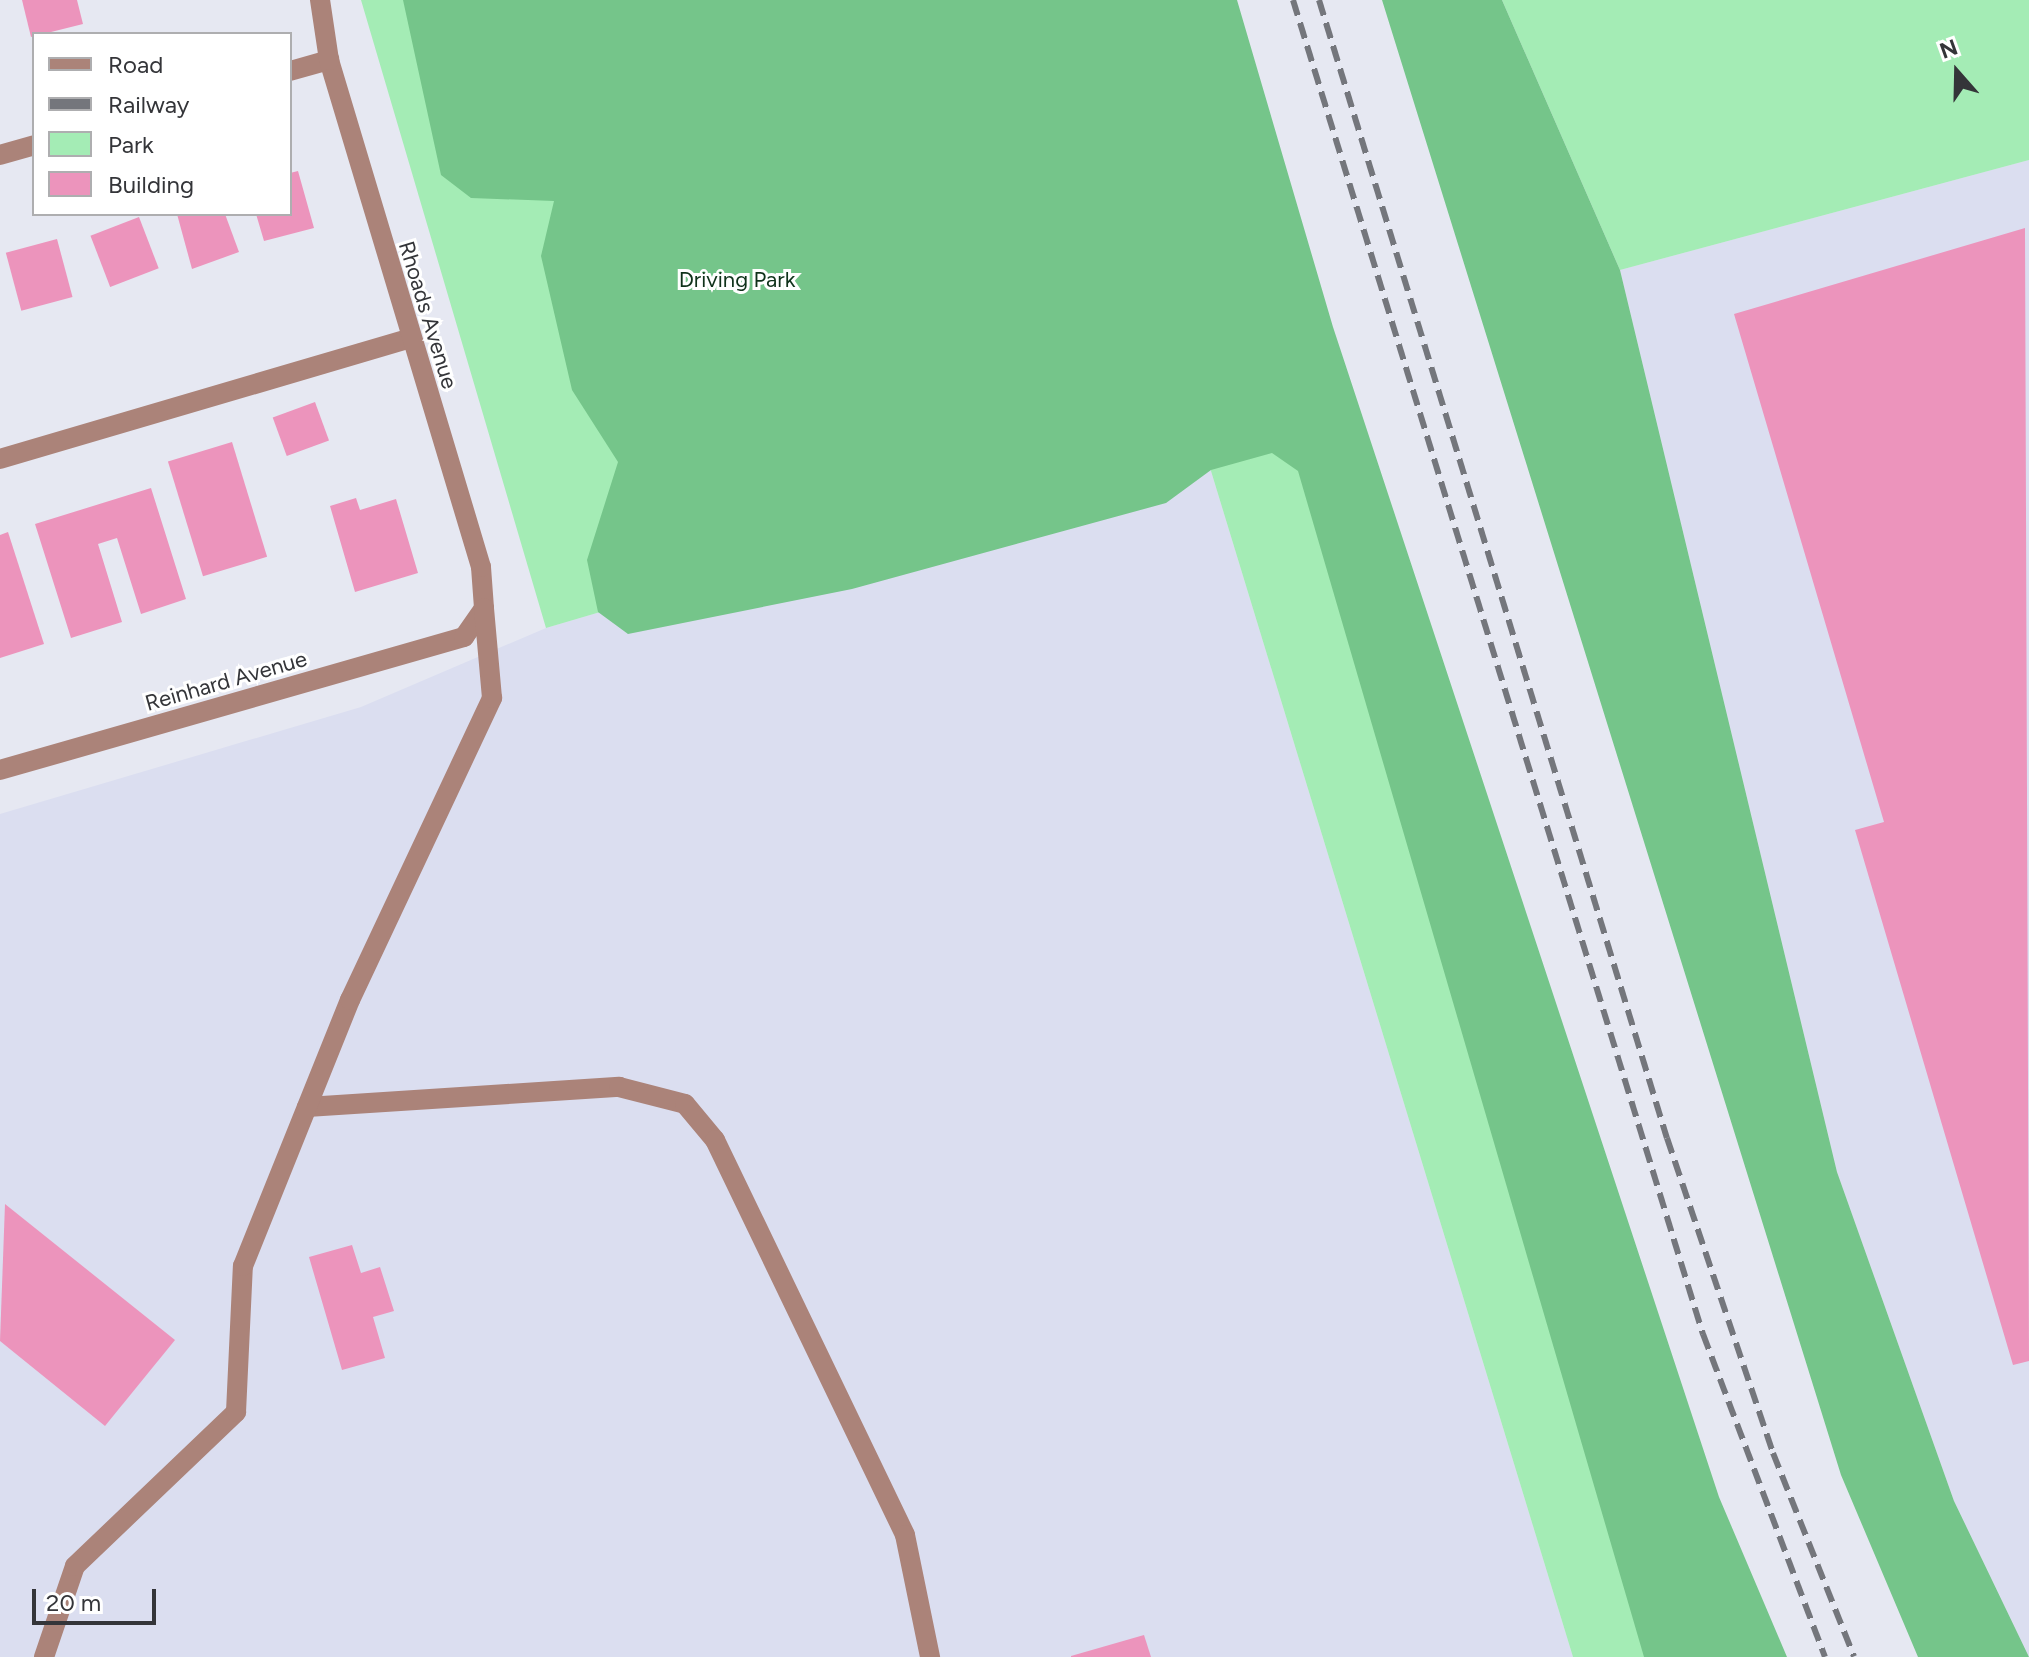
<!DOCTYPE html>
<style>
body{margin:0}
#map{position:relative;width:2029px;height:1657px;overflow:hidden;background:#e6e8f2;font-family:Figtree,sans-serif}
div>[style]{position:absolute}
.built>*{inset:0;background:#dbdef0}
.green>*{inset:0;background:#a4ecb5}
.forest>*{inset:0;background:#75c58a}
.building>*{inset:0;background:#ec94bc;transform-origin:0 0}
.minor>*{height:20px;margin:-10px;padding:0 10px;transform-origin:10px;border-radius:10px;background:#ab8379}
.rail>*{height:6px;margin-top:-3px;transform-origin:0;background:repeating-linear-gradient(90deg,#74767c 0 16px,transparent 0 24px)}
span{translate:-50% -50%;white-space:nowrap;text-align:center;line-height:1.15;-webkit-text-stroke:6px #fff;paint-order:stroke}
.park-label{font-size:22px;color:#0f321a}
.street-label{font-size:22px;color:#343539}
.legend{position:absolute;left:32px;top:32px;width:260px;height:184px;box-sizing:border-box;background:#fff;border:2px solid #aeaeb0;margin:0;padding:10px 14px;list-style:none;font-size:24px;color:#343539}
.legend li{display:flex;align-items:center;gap:16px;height:40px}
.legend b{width:40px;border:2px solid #aeaeb0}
.north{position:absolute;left:1917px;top:32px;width:80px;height:80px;-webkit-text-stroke:6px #fff;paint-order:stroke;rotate:340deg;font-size:22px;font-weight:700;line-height:32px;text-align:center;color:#343539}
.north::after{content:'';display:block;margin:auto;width:28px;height:36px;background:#343539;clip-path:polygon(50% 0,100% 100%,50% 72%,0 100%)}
.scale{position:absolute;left:32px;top:1589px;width:124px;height:36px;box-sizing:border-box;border:4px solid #343539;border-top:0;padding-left:10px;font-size:24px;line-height:28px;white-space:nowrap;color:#343539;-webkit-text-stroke:6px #fff;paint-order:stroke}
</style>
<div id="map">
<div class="built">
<i style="clip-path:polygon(2029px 160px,2029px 1657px,1954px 1501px,1837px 1172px,1620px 270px)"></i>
<i style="clip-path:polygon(1200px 435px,1573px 1657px,0 1657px,0 814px,361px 707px,546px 628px)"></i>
</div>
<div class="green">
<i style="clip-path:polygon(361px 0,1175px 0,1679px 1657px,1573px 1657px,1200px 435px,546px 628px)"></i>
<i style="clip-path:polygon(1502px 0,2029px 0,2029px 160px,1620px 270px)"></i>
</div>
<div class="forest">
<i style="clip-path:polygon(403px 0,1237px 0,1333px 327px,1719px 1497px,1787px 1657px,1644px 1657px,1298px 471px,1272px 453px,1211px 470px,1166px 503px,852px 589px,628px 634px,598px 612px,587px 560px,618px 462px,572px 390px,541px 256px,554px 201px,471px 198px,441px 175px)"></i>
<i style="clip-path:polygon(1382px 0,1502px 0,1620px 270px,1837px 1172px,1954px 1501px,2029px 1657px,1918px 1657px,1841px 1475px)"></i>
</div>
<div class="building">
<i style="clip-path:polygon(22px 0,77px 0,83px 24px,31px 37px)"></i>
<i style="clip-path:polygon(298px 171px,314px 228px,264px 241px,256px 214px,290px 214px,290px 173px)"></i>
<i style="clip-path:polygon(177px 214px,225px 214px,239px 252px,192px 269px)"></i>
<i style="left:139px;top:217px;width:55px;height:52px;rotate:69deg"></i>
<i style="clip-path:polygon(2025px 228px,2029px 1361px,2013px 1365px,1855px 830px,1884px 822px,1734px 314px)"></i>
<i style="left:57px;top:239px;width:60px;height:53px;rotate:75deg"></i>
<i style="left:315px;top:402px;width:41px;height:45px;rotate:70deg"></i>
<i style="left:232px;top:442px;width:120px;height:67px;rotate:73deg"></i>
<i style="clip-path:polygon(151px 488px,186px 599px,141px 614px,117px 538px,98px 544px,122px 622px,71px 638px,35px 524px)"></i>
<i style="clip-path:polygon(356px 498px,360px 510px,396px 499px,418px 573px,355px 592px,330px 506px)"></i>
<i style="clip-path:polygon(8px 532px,44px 644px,0 658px,0 535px)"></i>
<i style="clip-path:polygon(5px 1204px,175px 1340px,105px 1426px,0 1341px)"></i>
<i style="clip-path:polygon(352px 1245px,361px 1273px,380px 1267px,394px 1311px,373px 1317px,385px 1358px,342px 1370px,309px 1257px)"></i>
<i style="clip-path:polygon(1144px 1635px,1151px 1657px,1071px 1657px,1071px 1656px)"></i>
</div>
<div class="minor">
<i style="left:290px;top:71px;width:41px;rotate:-15.8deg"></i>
<i style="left:0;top:155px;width:35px;rotate:-16deg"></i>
<i style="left:0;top:459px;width:425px;rotate:-16.4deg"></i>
<i style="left:0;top:770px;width:483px;rotate:-16deg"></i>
<i style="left:464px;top:637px;width:35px;rotate:-55deg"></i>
<i style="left:484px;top:608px;width:41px;rotate:-94.2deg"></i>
<i style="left:481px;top:567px;width:529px;rotate:-106.69deg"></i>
<i style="left:329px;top:60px;width:61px;rotate:-98.5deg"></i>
<i style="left:307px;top:1107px;width:313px;rotate:-3.7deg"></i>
<i style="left:619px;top:1087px;width:68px;rotate:14.4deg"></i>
<i style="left:685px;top:1104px;width:47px;rotate:50.2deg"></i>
<i style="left:715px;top:1140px;width:438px;rotate:64.3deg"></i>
<i style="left:905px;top:1535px;width:125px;rotate:78.4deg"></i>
<i style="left:44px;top:1657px;width:96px;rotate:-71.2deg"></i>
<i style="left:75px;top:1566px;width:223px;rotate:-43.7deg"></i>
<i style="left:236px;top:1412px;width:146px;rotate:-87.3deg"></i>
<i style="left:243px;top:1266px;width:287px;rotate:-68.1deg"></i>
<i style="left:350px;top:1000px;width:334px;rotate:-64.8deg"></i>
<i style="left:492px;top:698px;width:90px;rotate:-95.1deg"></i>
</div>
<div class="rail">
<i style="left:1293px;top:0;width:1396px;rotate:72.92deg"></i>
<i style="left:1703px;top:1334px;width:345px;rotate:69.3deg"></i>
<i style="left:1319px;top:0;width:1190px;rotate:73deg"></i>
<i style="left:1667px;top:1138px;width:332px;rotate:71.4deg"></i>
<i style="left:1773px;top:1453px;width:219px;rotate:68.3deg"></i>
</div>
<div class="park-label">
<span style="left:737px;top:280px">Driving Park</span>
</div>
<div class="street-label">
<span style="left:428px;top:315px;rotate:73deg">Rhoads Avenue</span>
<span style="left:226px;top:681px;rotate:-16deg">Reinhard Avenue</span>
</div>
<ul class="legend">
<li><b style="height:10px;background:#ab8379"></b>Road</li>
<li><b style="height:10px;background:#74767c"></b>Railway</li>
<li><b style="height:22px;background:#a4ecb5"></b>Park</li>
<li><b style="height:22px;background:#ec94bc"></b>Building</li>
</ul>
<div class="north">N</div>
<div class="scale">20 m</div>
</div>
